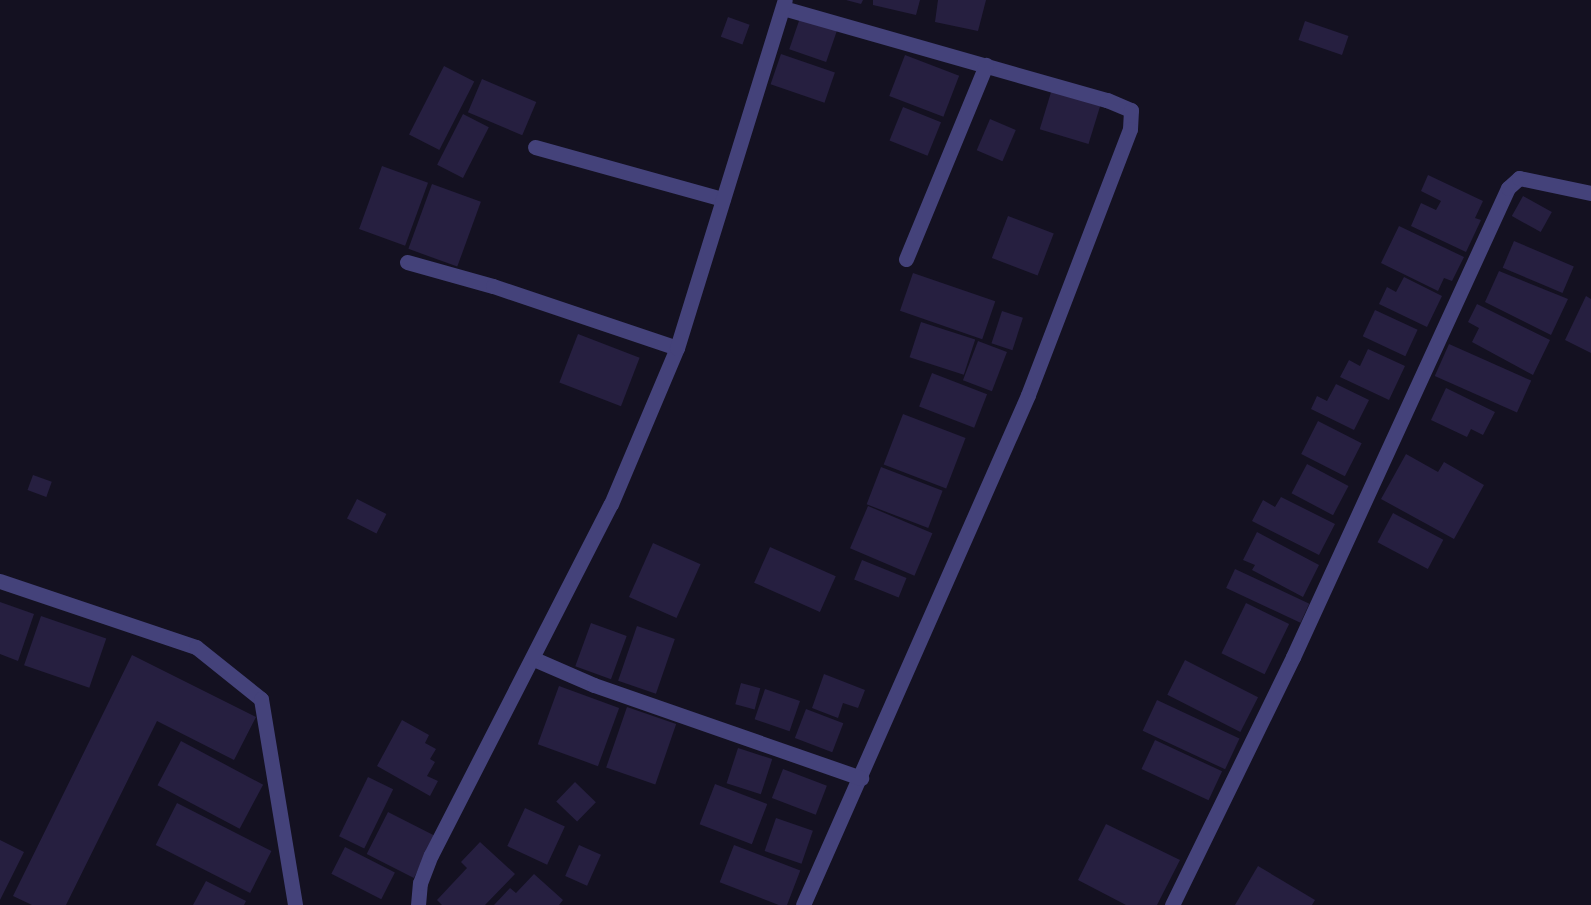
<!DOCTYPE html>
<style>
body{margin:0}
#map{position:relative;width:1591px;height:905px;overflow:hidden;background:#141121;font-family:Poppins,sans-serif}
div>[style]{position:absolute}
.building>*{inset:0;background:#261f40;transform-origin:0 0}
.street>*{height:15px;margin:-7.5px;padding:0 7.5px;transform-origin:7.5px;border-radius:7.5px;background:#44427a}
span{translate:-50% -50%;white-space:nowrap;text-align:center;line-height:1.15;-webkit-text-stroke:6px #141121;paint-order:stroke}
</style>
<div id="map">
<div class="building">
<i style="clip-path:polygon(846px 0,863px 0,861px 4px)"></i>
<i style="clip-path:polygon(873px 0,920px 0,916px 15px,873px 5px)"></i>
<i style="clip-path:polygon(938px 0,986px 0,978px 31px,935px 22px)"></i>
<i style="left:728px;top:17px;width:23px;height:21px;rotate:20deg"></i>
<i style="left:800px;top:18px;width:39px;height:33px;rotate:19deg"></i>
<i style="left:1305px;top:21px;width:46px;height:20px;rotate:19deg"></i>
<i style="left:781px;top:54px;width:57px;height:32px;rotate:19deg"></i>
<i style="left:905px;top:55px;width:58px;height:44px;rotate:21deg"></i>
<i style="left:444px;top:66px;width:34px;height:77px;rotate:27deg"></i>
<i style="left:482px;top:79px;width:59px;height:36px;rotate:23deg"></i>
<i style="left:1052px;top:89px;width:51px;height:42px;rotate:17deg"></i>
<i style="left:903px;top:107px;width:41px;height:36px;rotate:22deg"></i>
<i style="left:463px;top:114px;width:29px;height:57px;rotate:27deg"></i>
<i style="left:990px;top:119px;width:28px;height:34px;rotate:23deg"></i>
<i style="left:382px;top:166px;width:49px;height:67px;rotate:20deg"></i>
<i style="clip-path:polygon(1428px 175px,1483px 201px,1475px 218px,1481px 220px,1466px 252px,1411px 226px,1421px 203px,1436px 210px,1441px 201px,1421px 191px)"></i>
<i style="left:432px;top:184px;width:52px;height:69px;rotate:20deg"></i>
<i style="left:1523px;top:196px;width:33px;height:23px;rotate:29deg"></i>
<i style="left:1008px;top:216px;width:49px;height:45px;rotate:21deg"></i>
<i style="clip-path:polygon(1399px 226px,1464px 257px,1452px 281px,1444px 278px,1438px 291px,1381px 263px)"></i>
<i style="left:1514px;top:241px;width:65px;height:29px;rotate:23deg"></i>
<i style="clip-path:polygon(1499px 271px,1568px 299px,1551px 335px,1485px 302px)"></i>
<i style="left:913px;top:273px;width:87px;height:40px;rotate:19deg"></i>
<i style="clip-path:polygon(1404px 277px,1442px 296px,1427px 327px,1379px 304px,1387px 287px,1396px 292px)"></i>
<i style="clip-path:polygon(1586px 296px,1591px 299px,1591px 353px,1565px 340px)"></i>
<i style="clip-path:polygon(1477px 304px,1550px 340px,1533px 375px,1472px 342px,1479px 328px,1468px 322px)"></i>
<i style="left:1375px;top:310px;width:47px;height:29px;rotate:25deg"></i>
<i style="left:1002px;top:311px;width:22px;height:34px;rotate:18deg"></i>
<i style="left:921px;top:322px;width:57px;height:37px;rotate:18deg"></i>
<i style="left:578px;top:334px;width:66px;height:52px;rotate:21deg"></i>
<i style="left:978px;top:341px;width:31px;height:42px;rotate:21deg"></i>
<i style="left:1449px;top:344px;width:90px;height:35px;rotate:24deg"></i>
<i style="clip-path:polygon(1368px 349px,1405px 366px,1389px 400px,1340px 377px,1349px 360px,1360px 366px)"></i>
<i style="left:932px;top:373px;width:59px;height:36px;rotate:21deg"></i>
<i style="clip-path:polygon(1336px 384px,1369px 400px,1354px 430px,1311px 409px,1317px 396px,1327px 401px)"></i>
<i style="clip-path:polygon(1446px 388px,1495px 412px,1483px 435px,1471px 429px,1467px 437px,1431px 420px)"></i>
<i style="left:903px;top:414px;width:67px;height:54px;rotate:21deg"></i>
<i style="left:1318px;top:421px;width:49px;height:37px;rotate:27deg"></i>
<i style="clip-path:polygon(1406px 454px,1438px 472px,1444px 462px,1484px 485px,1454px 539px,1381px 499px)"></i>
<i style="left:1307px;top:464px;width:47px;height:33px;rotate:28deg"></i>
<i style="left:881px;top:467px;width:66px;height:40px;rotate:21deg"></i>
<i style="left:33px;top:475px;width:20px;height:16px;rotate:20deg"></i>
<i style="clip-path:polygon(1281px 497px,1335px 524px,1319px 555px,1252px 521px,1263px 500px,1275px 507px)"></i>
<i style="left:357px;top:499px;width:33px;height:22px;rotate:27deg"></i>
<i style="left:868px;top:506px;width:70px;height:46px;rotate:23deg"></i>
<i style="left:1393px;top:513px;width:57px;height:33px;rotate:28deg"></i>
<i style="clip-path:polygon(1257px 532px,1319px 565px,1303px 597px,1252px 570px,1255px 565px,1243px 560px)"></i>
<i style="left:653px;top:543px;width:52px;height:59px;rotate:24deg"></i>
<i style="left:770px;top:547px;width:72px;height:39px;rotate:24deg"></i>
<i style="left:862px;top:560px;width:48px;height:21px;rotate:22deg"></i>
<i style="left:1235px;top:569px;width:82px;height:21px;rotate:25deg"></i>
<i style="clip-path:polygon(0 602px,34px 614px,18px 661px,0 654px)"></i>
<i style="left:1246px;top:603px;width:48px;height:56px;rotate:26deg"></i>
<i style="left:41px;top:616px;width:69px;height:52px;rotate:19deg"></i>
<i style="left:591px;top:623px;width:38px;height:46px;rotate:20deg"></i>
<i style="left:637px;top:626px;width:40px;height:58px;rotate:19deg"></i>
<i style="clip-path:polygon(132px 655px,256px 717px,234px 760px,157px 721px,66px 905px,32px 905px,13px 896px)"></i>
<i style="left:1185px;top:660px;width:82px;height:39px;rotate:27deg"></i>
<i style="clip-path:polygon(824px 674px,865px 690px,858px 708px,843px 703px,838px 718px,812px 708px)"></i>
<i style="left:741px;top:683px;width:20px;height:22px;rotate:15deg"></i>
<i style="left:559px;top:686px;width:64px;height:62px;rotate:20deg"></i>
<i style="left:765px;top:689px;width:37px;height:32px;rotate:19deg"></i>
<i style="left:1157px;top:700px;width:91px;height:34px;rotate:25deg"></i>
<i style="left:627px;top:707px;width:52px;height:64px;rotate:19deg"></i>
<i style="left:806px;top:709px;width:40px;height:31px;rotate:21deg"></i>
<i style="clip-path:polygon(402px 720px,429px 735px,425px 743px,436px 749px,430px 759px,435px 762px,427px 776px,438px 781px,430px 796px,377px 766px)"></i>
<i style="left:1155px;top:740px;width:74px;height:32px;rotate:25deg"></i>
<i style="left:181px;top:741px;width:93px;height:50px;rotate:28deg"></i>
<i style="left:738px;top:748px;width:36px;height:37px;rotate:18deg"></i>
<i style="left:783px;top:769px;width:47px;height:31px;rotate:21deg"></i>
<i style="left:368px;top:777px;width:28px;height:66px;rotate:26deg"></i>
<i style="left:575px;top:782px;width:29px;height:27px;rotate:44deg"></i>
<i style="left:715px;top:784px;width:56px;height:43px;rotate:21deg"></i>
<i style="left:177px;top:803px;width:106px;height:47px;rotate:27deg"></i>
<i style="left:525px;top:808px;width:44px;height:42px;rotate:25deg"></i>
<i style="left:388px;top:812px;width:53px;height:47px;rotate:27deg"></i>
<i style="left:776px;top:818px;width:39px;height:35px;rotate:19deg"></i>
<i style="clip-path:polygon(1106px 824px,1180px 860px,1157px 905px,1126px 905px,1078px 880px)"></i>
<i style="clip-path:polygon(0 840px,24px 852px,0 900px)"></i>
<i style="clip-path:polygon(480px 842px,515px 874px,485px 905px,442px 905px,437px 900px,467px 868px,461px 862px)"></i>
<i style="left:579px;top:845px;width:24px;height:34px;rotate:24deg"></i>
<i style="left:734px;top:845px;width:71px;height:40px;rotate:21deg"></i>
<i style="left:345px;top:847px;width:56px;height:30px;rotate:27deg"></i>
<i style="clip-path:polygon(1258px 866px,1315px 900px,1312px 905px,1235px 905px)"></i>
<i style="clip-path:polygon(534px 874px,563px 900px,559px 905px,494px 905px,510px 888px,516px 893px)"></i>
<i style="clip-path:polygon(206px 881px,246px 901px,244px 905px,193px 905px)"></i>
</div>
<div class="street">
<i style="left:783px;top:8px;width:337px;rotate:15.9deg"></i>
<i style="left:1107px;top:100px;width:26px;rotate:23deg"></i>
<i style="left:1131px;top:110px;width:19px;rotate:93deg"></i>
<i style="left:1130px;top:129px;width:285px;rotate:111deg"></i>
<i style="left:1028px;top:395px;width:557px;rotate:113.81deg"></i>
<i style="left:535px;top:147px;width:195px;rotate:15.5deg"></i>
<i style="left:906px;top:259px;width:210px;rotate:-67.6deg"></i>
<i style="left:407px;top:262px;width:89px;rotate:15.6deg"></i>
<i style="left:493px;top:286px;width:194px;rotate:18.6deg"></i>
<i style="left:0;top:581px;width:207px;rotate:18.6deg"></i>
<i style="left:196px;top:647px;width:83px;rotate:38.7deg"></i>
<i style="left:261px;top:699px;width:209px;rotate:80.6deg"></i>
<i style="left:534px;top:659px;width:65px;rotate:23.4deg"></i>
<i style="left:594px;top:685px;width:283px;rotate:19.2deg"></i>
<i style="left:418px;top:905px;width:22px;rotate:-85deg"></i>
<i style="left:420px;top:883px;width:30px;rotate:-69deg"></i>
<i style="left:431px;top:855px;width:394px;rotate:-62.9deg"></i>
<i style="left:611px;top:504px;width:169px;rotate:-67.1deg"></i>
<i style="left:677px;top:348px;width:364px;rotate:-72.8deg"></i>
<i style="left:1172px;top:905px;width:276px;rotate:-64deg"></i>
<i style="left:1293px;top:657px;width:516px;rotate:-65.37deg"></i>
<i style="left:1508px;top:188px;width:15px;rotate:-42deg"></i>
<i style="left:1519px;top:178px;width:74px;rotate:11.8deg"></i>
</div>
</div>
